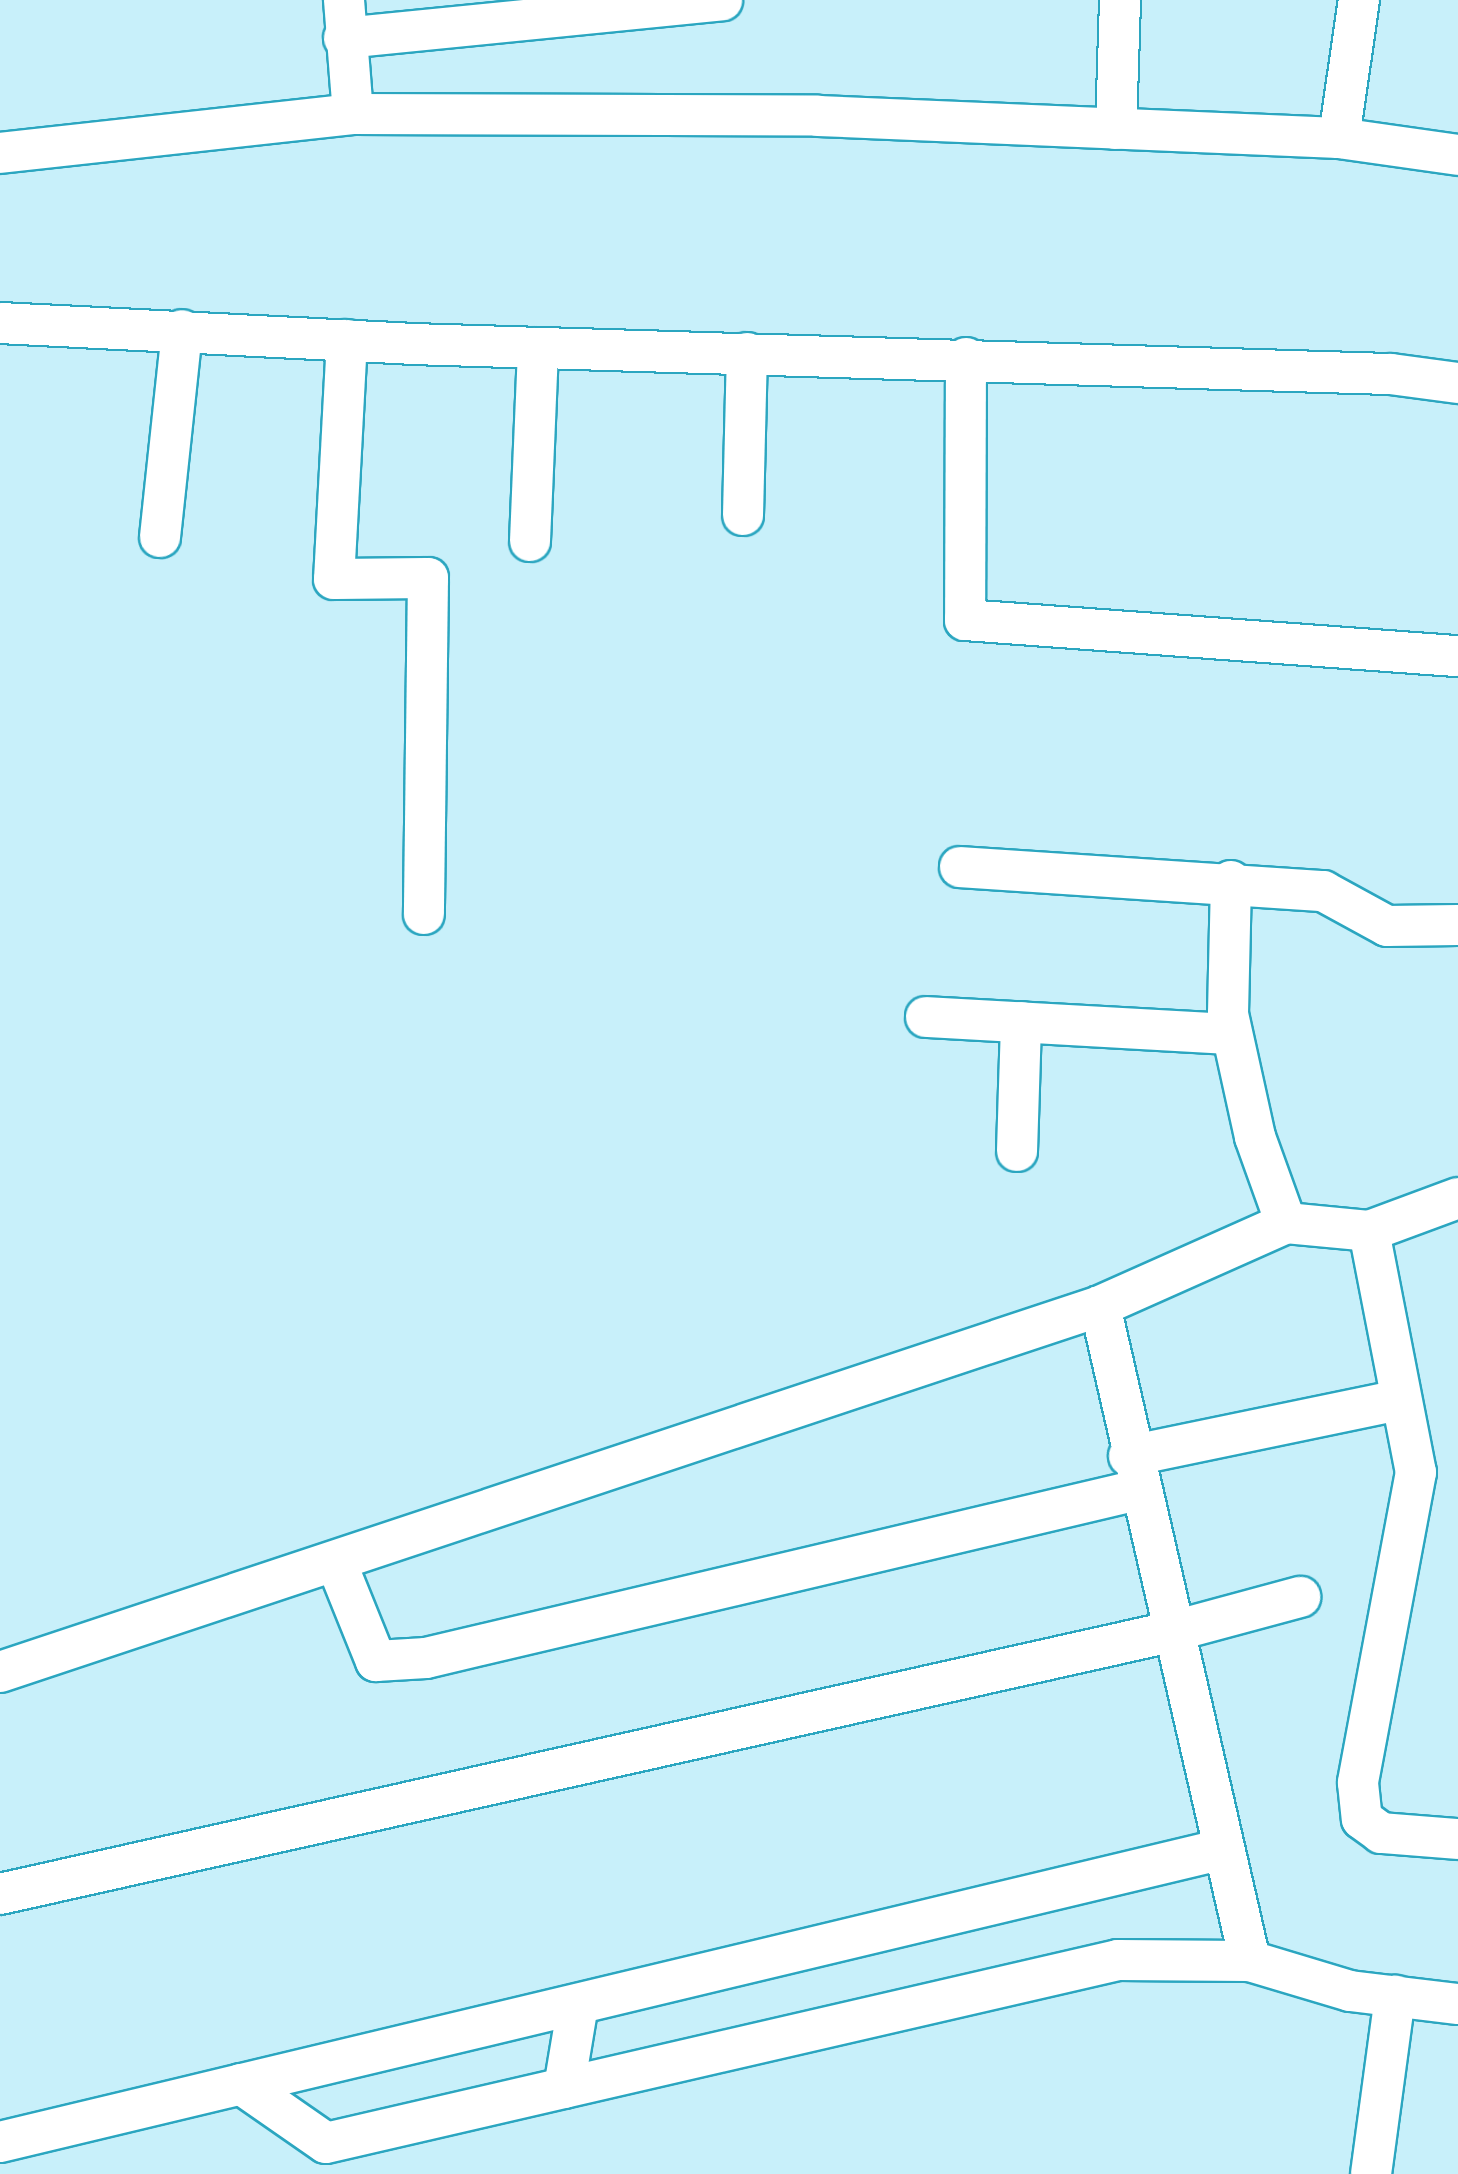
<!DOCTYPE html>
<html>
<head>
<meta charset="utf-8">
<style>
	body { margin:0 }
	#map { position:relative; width:1458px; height:2174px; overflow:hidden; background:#c8f0fa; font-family:Poppins,sans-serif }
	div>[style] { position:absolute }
	.roads { filter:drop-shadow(2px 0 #2ba6c0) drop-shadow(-2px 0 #2ba6c0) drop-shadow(0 2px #2ba6c0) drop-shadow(0 -2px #2ba6c0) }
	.minor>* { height:40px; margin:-20px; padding:0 20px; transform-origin:20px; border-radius:20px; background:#fff }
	span { translate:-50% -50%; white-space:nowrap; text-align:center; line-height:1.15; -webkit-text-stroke:7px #e5f9fe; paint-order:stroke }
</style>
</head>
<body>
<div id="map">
	<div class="roads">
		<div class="minor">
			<i style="left:344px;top:0;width:114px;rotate:85.5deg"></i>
			<i style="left:344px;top:38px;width:380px;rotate:-5.7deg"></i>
			<i style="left:1116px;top:129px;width:129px;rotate:-88.2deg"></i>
			<i style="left:1339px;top:138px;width:139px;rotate:-81.8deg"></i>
			<i style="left:0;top:153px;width:355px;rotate:-6.3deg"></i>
			<i style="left:353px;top:114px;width:465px;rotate:0.2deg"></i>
			<i style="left:818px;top:116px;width:521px;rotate:2.42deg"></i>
			<i style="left:1339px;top:138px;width:120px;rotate:8.1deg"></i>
			<i style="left:0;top:323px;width:413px;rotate:2.9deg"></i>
			<i style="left:412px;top:344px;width:979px;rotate:1.76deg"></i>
			<i style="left:1391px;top:374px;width:68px;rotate:7.7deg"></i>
			<i style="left:347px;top:340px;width:239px;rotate:93.1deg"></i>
			<i style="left:334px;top:579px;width:94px;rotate:-0.6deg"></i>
			<i style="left:428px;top:578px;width:336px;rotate:90.7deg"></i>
			<i style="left:966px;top:358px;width:262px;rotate:90.2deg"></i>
			<i style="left:965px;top:620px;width:494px;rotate:4.2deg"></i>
			<i style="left:743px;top:515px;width:162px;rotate:-88.6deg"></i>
			<i style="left:160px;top:537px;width:208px;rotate:-83.9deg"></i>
			<i style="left:530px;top:541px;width:193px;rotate:-87.6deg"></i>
			<i style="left:960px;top:867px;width:364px;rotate:3.8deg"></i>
			<i style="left:1323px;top:891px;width:73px;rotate:28.7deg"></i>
			<i style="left:1387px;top:926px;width:71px;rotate:-0.8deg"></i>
			<i style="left:1231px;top:881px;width:133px;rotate:91.3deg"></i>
			<i style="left:1228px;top:1014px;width:126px;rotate:77.6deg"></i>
			<i style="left:1255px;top:1137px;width:91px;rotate:70.2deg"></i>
			<i style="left:926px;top:1017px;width:306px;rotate:3.2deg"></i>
			<i style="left:1017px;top:1151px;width:129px;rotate:-88.2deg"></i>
			<i style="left:1369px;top:1231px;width:246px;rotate:79deg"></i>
			<i style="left:1416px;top:1472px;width:316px;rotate:100.6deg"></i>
			<i style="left:1358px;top:1783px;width:36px;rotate:84deg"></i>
			<i style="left:1362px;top:1819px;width:24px;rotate:36deg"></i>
			<i style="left:1381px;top:1833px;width:77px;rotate:4.5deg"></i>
			<i style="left:1100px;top:1306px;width:204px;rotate:-24deg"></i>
			<i style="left:1286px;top:1223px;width:83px;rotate:5.5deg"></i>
			<i style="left:1369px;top:1231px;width:95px;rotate:-20.3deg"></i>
			<i style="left:1129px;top:1456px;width:277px;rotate:-11.7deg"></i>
			<i style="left:336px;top:1562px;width:107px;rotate:68deg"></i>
			<i style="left:376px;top:1661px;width:50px;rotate:-3.4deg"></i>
			<i style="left:426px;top:1658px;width:732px;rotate:-13.28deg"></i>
			<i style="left:0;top:1672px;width:1159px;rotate:-18.4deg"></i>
			<i style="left:1100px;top:1306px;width:672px;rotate:77.1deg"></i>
			<i style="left:1250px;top:1961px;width:104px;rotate:16.7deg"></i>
			<i style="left:1350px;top:1991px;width:109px;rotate:6.9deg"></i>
			<i style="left:0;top:1894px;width:1199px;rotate:-12.62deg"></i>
			<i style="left:1170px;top:1632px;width:135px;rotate:-15.1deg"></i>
			<i style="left:241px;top:2084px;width:103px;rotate:34.8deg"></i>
			<i style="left:326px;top:2143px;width:813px;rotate:-13.01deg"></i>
			<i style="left:1118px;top:1960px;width:132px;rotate:0.4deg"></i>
			<i style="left:564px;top:2088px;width:85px;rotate:-80.5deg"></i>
			<i style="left:0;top:2142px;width:1258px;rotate:-13.47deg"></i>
			<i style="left:1371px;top:2174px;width:180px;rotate:-82.3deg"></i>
		</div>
	</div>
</div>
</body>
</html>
